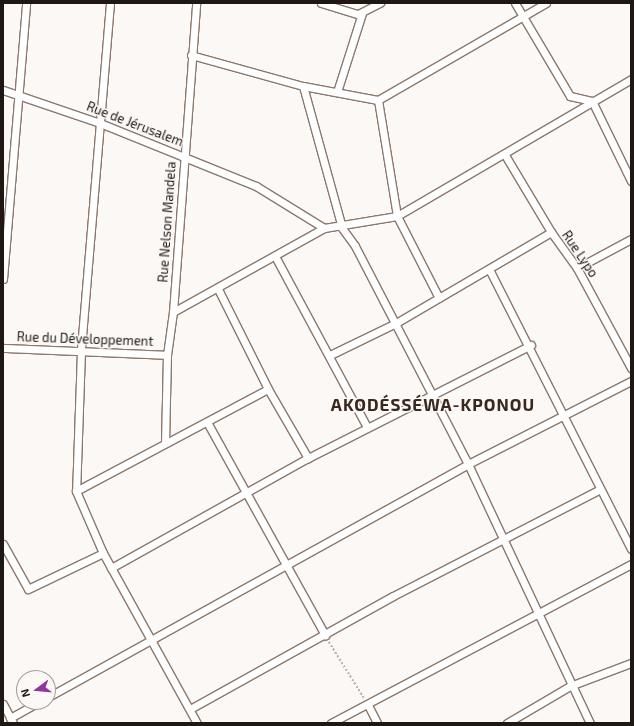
<!DOCTYPE html>
<html>
<head>
<meta charset="utf-8">
<style>
	body { margin:0 }
	#map { position:relative; width:634px; height:726px; overflow:hidden; background:#fcf8f6; font-family:"Exo 2",sans-serif }
	div>[style] { position:absolute }
	.path>* { height:1.5px; margin-top:-0.75px; transform-origin:0; background:repeating-linear-gradient(90deg,#b8b3b0 0 2px,transparent 0 4px) }
	.roads { filter:drop-shadow(1px 0 #8b786e) drop-shadow(-1px 0 #8b786e) drop-shadow(0 1px #8b786e) drop-shadow(0 -1px #8b786e) }
	.minor>* { height:7px; margin:-3.5px; padding:0 3.5px; transform-origin:3.5px; border-radius:3.5px; background:#fff }
	span { translate:-50% -50%; white-space:nowrap; text-align:center; line-height:1.15; -webkit-text-stroke:3px #fcf8f6; paint-order:stroke }
	.street-label { font-size:13px; color:#1e1713 }
	.district-label { font-size:17px; color:#382820; font-weight:700; letter-spacing:1px }
	.frame { position:absolute; inset:0; border:4px solid #1e1713; pointer-events:none }
	.north { position:absolute; left:16px; top:670px; width:40px; height:40px; box-sizing:border-box; background:#fcf8f6; border:1px solid #a39e9b; border-radius:50%; rotate:254deg; font-size:11px; font-weight:700; line-height:16px; text-align:center; color:#1e1713 }
	.north::after { content:''; display:block; margin:auto; width:14px; height:18px; background:#9135a0; clip-path:polygon(50% 0,100% 100%,50% 72%,0 100%) }
</style>
</head>
<body>
<div id="map">
	<div class="path">
		<i style="left:329px;top:642px;width:66px;rotate:58deg"></i>
	</div>
	<div class="roads">
		<div class="minor">
			<i style="left:110px;top:3px;width:349px;rotate:94.8deg"></i>
			<i style="left:81px;top:351px;width:140px;rotate:92deg"></i>
			<i style="left:76px;top:491px;width:68px;rotate:66.5deg"></i>
			<i style="left:103px;top:553px;width:194px;rotate:61.1deg"></i>
			<i style="left:321px;top:3px;width:39px;rotate:17deg"></i>
			<i style="left:358px;top:14px;width:25px;rotate:-27deg"></i>
			<i style="left:515px;top:3px;width:108px;rotate:59.4deg"></i>
			<i style="left:570px;top:96px;width:23px;rotate:13deg"></i>
			<i style="left:592px;top:101px;width:89px;rotate:64deg"></i>
			<i style="left:191px;top:55px;width:116px;rotate:15.5deg"></i>
			<i style="left:303px;top:86px;width:76px;rotate:10.6deg"></i>
			<i style="left:378px;top:100px;width:194px;rotate:-30deg"></i>
			<i style="left:303px;top:86px;width:147px;rotate:74.6deg"></i>
			<i style="left:342px;top:228px;width:22px;rotate:54deg"></i>
			<i style="left:355px;top:246px;width:246px;rotate:62.6deg"></i>
			<i style="left:468px;top:464px;width:286px;rotate:64.8deg"></i>
			<i style="left:3px;top:90px;width:102px;rotate:18.8deg"></i>
			<i style="left:100px;top:123px;width:168px;rotate:22deg"></i>
			<i style="left:256px;top:186px;width:80px;rotate:31.7deg"></i>
			<i style="left:337px;top:92px;width:83px;rotate:-72.4deg"></i>
			<i style="left:378px;top:100px;width:118px;rotate:80.7deg"></i>
			<i style="left:397px;top:216px;width:92px;rotate:62.9deg"></i>
			<i style="left:505px;top:155px;width:90px;rotate:59.1deg"></i>
			<i style="left:551px;top:232px;width:44px;rotate:54.2deg"></i>
			<i style="left:577px;top:268px;width:114px;rotate:61.6deg"></i>
			<i style="left:276px;top:258px;width:192px;rotate:61.7deg"></i>
			<i style="left:577px;top:268px;width:61px;rotate:-28.2deg"></i>
			<i style="left:489px;top:269px;width:314px;rotate:63.1deg"></i>
			<i style="left:3px;top:279px;width:277px;rotate:-85.2deg"></i>
			<i style="left:218px;top:289px;width:112px;rotate:63.4deg"></i>
			<i style="left:268px;top:389px;width:80px;rotate:59.9deg"></i>
			<i style="left:173px;top:312px;width:173px;rotate:-29.1deg"></i>
			<i style="left:324px;top:228px;width:74px;rotate:-9.3deg"></i>
			<i style="left:397px;top:216px;width:271px;rotate:-30.3deg"></i>
			<i style="left:3px;top:348px;width:164px;rotate:2.4deg"></i>
			<i style="left:330px;top:355px;width:73px;rotate:-25.9deg"></i>
			<i style="left:396px;top:323px;width:180px;rotate:-30.4deg"></i>
			<i style="left:207px;top:422px;width:244px;rotate:61deg"></i>
			<i style="left:165px;top:443px;width:88px;rotate:-88.7deg"></i>
			<i style="left:167px;top:355px;width:43px;rotate:-82.1deg"></i>
			<i style="left:173px;top:312px;width:310px;rotate:-85.7deg"></i>
			<i style="left:76px;top:491px;width:217px;rotate:-28deg"></i>
			<i style="left:3px;top:544px;width:51px;rotate:60.9deg"></i>
			<i style="left:28px;top:589px;width:83px;rotate:-25.6deg"></i>
			<i style="left:111px;top:568px;width:226px;rotate:-29.2deg"></i>
			<i style="left:308px;top:458px;width:250px;rotate:-26.9deg"></i>
			<i style="left:48px;top:697px;width:480px;rotate:-29deg"></i>
			<i style="left:468px;top:464px;width:183px;rotate:-27deg"></i>
			<i style="left:3px;top:704px;width:21px;rotate:62deg"></i>
			<i style="left:368px;top:705px;width:20px;rotate:63deg"></i>
			<i style="left:190px;top:709px;width:232px;rotate:-29.1deg"></i>
			<i style="left:393px;top:596px;width:231px;rotate:-27.3deg"></i>
			<i style="left:10px;top:718px;width:33px;rotate:-29deg"></i>
			<i style="left:331px;top:723px;width:340px;rotate:-27.9deg"></i>
			<i style="left:507px;top:723px;width:73px;rotate:-30.4deg"></i>
			<i style="left:570px;top:686px;width:65px;rotate:-20.7deg"></i>
		</div>
	</div>
	<div class="street-label">
		<span style="left:135px;top:124px;rotate:21deg">Rue de Jérusalem</span>
		<span style="left:167px;top:222px;rotate:-86deg">Rue Nelson Mandela</span>
		<span style="left:580px;top:254px;rotate:56deg">Rue Lypo</span>
		<span style="left:85px;top:339px;rotate:2deg">Rue du Développement</span>
	</div>
	<div class="district-label">
		<span style="left:433px;top:405px">AKODÉSSÉWA-KPONOU</span>
	</div>
	<div class="frame"></div>
	<div class="north">N</div>
</div>
</body>
</html>
